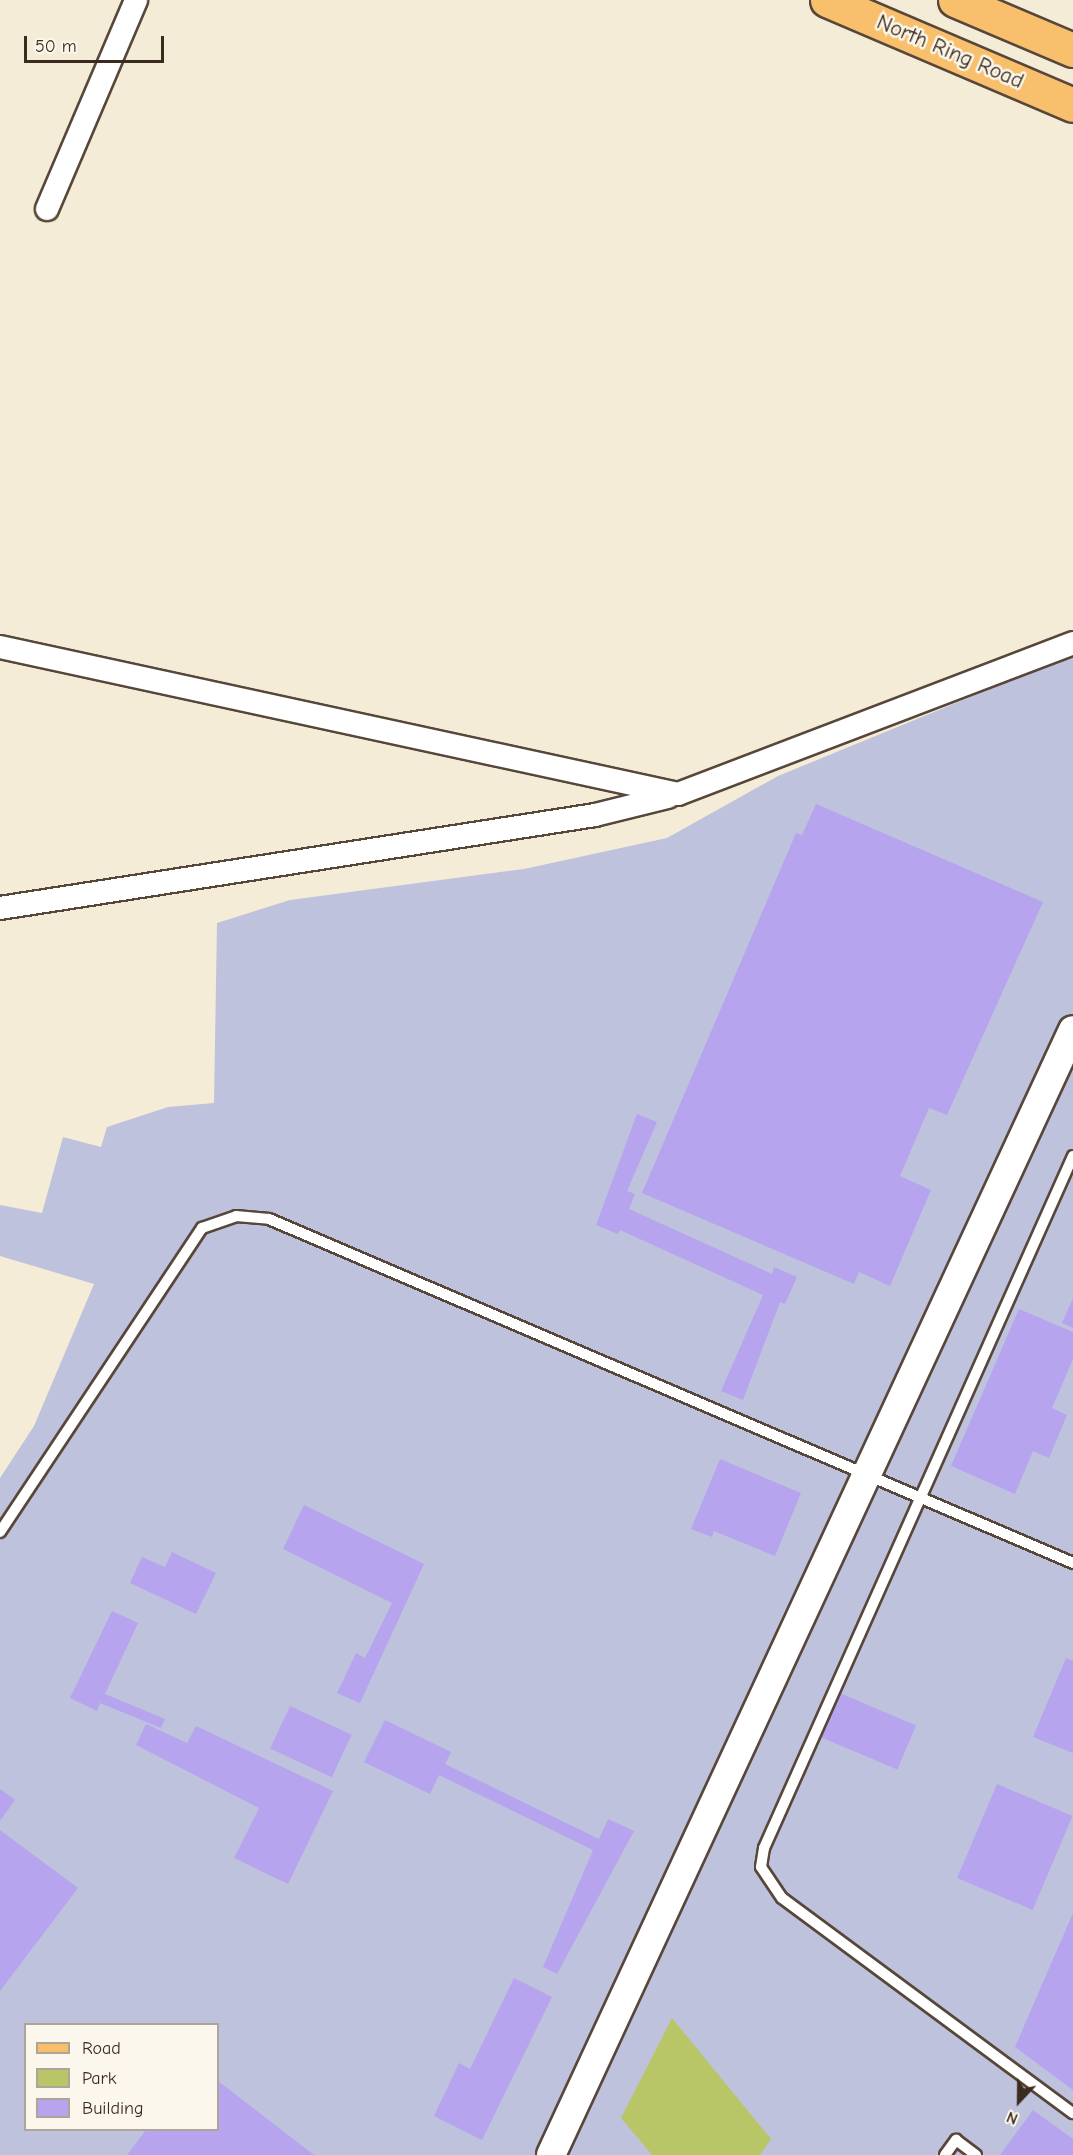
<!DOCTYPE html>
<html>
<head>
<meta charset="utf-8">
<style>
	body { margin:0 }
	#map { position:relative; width:1073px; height:2155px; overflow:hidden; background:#f4ecd6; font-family:"Comic Neue",sans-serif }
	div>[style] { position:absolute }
	.industrial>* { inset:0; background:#bec2dd }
	.green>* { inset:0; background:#b8c668 }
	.building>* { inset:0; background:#b6a4ee; transform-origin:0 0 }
	.roads { filter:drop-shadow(2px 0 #57473a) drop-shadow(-2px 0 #57473a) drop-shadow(0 2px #57473a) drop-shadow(0 -2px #57473a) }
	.service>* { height:10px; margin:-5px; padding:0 5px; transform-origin:5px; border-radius:5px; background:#fff }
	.minor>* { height:22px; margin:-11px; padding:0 11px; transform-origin:11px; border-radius:11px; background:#fff }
	.tertiary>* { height:28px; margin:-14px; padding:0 14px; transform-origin:14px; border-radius:14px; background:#fff }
	.primary>* { height:33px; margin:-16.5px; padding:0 16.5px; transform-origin:16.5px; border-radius:16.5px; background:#f8bf6c }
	span { translate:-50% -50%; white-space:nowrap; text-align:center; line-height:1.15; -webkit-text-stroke:5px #fbf7ec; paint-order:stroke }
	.street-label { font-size:22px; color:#3b2a1e }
	.legend { position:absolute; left:24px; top:2023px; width:195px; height:108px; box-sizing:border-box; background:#fbf7ec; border:2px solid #aea59a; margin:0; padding:8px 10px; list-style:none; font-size:18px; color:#3b2a1e }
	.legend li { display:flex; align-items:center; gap:12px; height:30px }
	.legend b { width:30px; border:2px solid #aea59a }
	.north { position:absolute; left:989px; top:2071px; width:60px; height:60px; -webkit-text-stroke:4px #fbf7ec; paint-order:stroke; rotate:202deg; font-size:16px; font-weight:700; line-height:24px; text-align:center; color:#3b2a1e }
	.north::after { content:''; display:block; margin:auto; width:21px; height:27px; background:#3b2a1e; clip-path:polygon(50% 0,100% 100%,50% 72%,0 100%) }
	.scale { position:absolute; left:24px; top:36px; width:140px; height:27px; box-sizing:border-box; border:3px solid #3b2a1e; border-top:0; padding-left:8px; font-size:18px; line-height:21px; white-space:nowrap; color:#3b2a1e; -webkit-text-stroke:4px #fbf7ec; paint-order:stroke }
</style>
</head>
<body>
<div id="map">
	<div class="industrial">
		<i style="clip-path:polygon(evenodd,1073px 655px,1073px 2155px,0 2155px,0 1478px,34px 1426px,94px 1284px,0 1256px,0 1205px,42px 1213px,63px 1137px,101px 1147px,107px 1127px,168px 1107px,214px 1103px,217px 923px,290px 900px,524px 869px,667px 838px,778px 776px,1073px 655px,26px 2024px,218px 2024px,218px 2130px,26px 2130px,26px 2024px)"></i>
	</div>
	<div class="green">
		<i style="clip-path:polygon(672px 2018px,771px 2139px,760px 2155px,652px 2155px,621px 2118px)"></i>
	</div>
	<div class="building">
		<i style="clip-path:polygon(816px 804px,1043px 902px,947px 1115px,929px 1108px,900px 1176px,931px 1190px,890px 1286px,859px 1272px,854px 1284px,642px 1193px,796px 833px,802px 835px)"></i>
		<i style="clip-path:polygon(637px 1114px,657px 1122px,627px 1191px,635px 1194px,629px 1209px,772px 1274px,774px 1267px,797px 1277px,785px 1304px,780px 1302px,743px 1400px,721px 1391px,763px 1295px,620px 1230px,618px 1234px,596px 1225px)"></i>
		<i style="clip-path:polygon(1073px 1298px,1073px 1328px,1062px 1323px)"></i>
		<i style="clip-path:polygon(1019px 1309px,1073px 1332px,1073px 1359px,1052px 1408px,1067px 1415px,1049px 1458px,1033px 1451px,1015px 1494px,951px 1466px)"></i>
		<i style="clip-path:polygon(720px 1459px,801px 1493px,775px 1556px,714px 1531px,712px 1537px,691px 1529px)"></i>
		<i style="clip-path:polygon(304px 1505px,424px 1564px,360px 1703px,337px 1693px,356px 1653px,365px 1658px,392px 1603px,283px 1549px)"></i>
		<i style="clip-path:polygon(172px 1552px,216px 1573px,196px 1614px,130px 1583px,142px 1557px,165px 1567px)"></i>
		<i style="clip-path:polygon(112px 1611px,138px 1623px,105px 1694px,165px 1719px,161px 1728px,100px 1703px,97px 1711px,70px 1698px)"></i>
		<i style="clip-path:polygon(1066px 1658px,1073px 1661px,1073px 1753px,1033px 1737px)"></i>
		<i style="left:835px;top:1691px;width:88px;height:48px;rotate:23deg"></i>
		<i style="left:290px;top:1706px;width:68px;height:47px;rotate:25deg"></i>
		<i style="clip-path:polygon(385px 1720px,451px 1752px,445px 1764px,599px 1839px,608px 1819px,634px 1831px,557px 1974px,543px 1967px,593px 1850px,439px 1775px,430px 1794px,364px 1762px)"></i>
		<i style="clip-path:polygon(146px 1724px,187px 1743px,196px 1726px,333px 1791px,288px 1884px,234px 1858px,259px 1808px,136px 1745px)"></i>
		<i style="left:997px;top:1784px;width:82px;height:102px;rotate:23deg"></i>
		<i style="clip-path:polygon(0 1789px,15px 1800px,0 1821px)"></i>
		<i style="clip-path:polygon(0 1830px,78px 1888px,0 1991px)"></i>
		<i style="clip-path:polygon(1073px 1913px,1073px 2090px,1015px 2047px)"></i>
		<i style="clip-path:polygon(514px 1978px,552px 1997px,482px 2140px,434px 2116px,459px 2063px,470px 2069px)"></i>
		<i style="clip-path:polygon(218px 2081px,314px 2155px,127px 2155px,146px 2130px,218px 2130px)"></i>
		<i style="clip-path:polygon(1033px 2110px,1073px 2139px,1073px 2155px,1000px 2155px)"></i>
	</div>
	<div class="roads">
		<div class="service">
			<i style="left:1073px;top:1156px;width:758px;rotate:114.06deg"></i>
			<i style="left:764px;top:1848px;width:19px;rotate:99deg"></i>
			<i style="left:761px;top:1867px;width:37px;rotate:56deg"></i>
			<i style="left:782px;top:1898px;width:362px;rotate:36.5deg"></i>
			<i style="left:0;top:1532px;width:365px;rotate:-56.4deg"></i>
			<i style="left:202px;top:1228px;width:36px;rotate:-19deg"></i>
			<i style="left:236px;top:1216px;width:33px;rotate:5deg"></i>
			<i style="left:269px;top:1219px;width:875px;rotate:23.16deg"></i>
			<i style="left:945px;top:2155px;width:19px;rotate:-54deg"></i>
			<i style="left:956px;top:2140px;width:25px;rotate:37deg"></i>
		</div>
		<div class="minor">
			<i style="left:47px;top:209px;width:227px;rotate:-66.9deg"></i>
			<i style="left:0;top:647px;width:694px;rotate:12.23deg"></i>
			<i style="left:678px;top:794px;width:423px;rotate:-20.9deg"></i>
			<i style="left:0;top:908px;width:602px;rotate:-8.88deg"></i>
			<i style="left:595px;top:815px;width:75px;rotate:-13.9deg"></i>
		</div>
		<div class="tertiary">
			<i style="left:551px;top:2155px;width:1240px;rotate:-65.11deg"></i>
		</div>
		<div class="primary">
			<i style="left:827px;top:0;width:267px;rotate:23.1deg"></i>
			<i style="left:955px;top:0;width:128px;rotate:23deg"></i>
		</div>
	</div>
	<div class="street-label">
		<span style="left:950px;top:52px;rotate:23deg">North Ring Road</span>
	</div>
	<ul class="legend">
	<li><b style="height:8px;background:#f8bf6c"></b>Road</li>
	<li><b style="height:16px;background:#b8c668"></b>Park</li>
	<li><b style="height:16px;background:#b6a4ee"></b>Building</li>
	</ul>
	<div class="north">N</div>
	<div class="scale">50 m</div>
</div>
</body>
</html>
